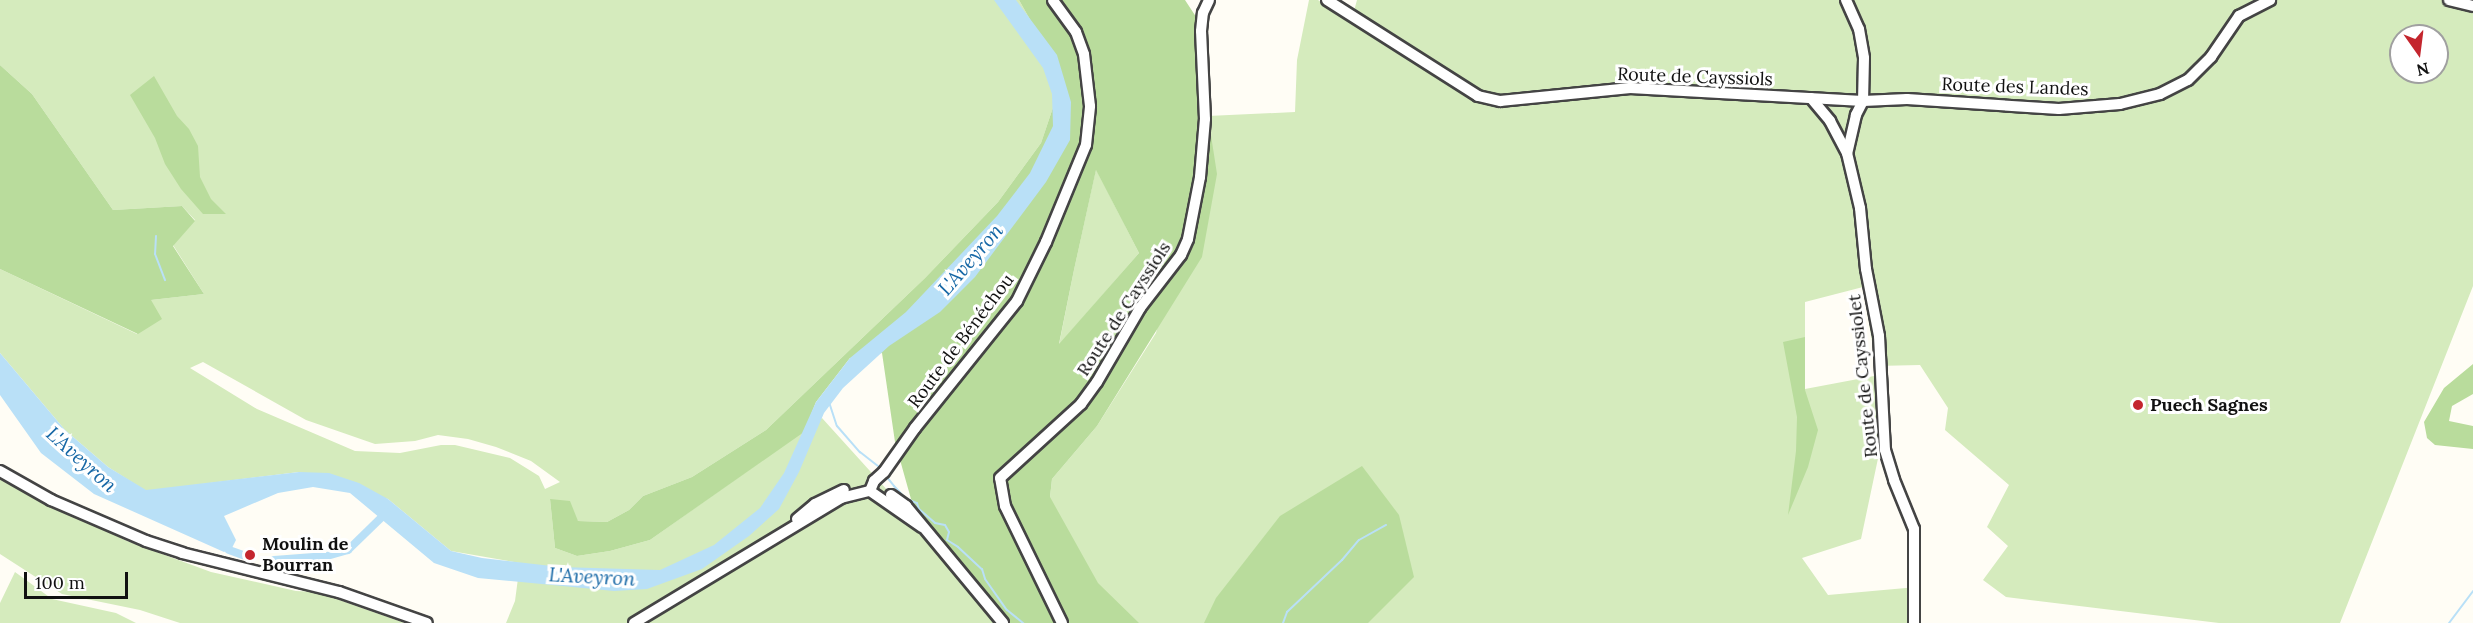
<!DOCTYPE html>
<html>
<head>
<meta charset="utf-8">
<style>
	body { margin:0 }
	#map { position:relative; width:2473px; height:623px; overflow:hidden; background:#fffdf5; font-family:Lora,serif }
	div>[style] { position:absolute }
	.green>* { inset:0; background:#d5ebbd }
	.forest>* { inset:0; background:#b9dc9c }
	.water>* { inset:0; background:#b9e0f7 }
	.stream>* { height:2px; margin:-1px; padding:0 1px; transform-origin:1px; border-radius:1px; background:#b9e0f7 }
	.canal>* { height:8px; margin:-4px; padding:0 4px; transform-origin:4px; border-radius:4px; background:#b9e0f7 }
	.roads { filter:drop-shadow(2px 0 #444) drop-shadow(-2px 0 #444) drop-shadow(0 2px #444) drop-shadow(0 -2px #444) }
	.minor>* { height:10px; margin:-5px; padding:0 5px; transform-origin:5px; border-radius:5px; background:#fff }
	.dots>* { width:16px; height:16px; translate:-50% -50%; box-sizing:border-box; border:3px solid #fff; border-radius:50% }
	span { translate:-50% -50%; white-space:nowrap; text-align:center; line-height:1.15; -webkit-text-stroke:6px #fff; paint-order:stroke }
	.street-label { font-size:18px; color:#111 }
	.poi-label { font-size:18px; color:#111; font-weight:700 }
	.left { translate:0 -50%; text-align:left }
	.water-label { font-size:20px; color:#1768a6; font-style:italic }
	.north { position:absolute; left:2389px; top:24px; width:60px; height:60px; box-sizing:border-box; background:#fff; border:2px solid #a0a0a0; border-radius:50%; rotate:166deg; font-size:16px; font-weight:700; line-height:24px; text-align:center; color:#111 }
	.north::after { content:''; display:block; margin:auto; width:21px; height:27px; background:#c4262e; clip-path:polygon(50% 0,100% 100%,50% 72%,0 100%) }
	.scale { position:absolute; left:24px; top:572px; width:104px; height:27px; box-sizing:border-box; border:3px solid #111; border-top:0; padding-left:8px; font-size:18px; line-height:21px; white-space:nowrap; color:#111; -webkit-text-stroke:4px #fff; paint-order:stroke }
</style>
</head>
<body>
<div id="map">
	<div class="green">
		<i style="clip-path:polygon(evenodd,0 0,1019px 0,1063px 78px,1041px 143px,998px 202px,925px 278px,766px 430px,692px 477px,643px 496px,629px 510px,607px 522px,578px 521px,550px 499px,555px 548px,577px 556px,610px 551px,650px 540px,822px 418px,918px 524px,1050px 497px,1052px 479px,1097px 426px,1156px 333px,1208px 116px,1295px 112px,1297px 60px,1309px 0,1318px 0,1351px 22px,1357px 0,2473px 0,2473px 286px,2340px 623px,2219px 623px,2006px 597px,1983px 580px,2008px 546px,1987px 527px,2009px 485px,1945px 430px,1948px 408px,1920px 365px,1876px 366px,1863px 287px,1805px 302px,1805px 389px,1874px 376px,1880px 449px,1861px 539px,1802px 558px,1828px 595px,1917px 587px,1918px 623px,506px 623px,515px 601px,520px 563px,451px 551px,388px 499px,299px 472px,146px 491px,108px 467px,65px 430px,0 353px,0 269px,137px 334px,151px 300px,204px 294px,173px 245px,195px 220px,182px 206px,113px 210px,32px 94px,0 65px,0 0,2401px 36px,2437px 36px,2437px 72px,2401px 72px,2401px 36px,0 0,203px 362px,306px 420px,375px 444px,415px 441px,438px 435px,468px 439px,496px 447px,531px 461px,560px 482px,545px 489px,539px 476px,510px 458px,455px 445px,441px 445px,400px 453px,355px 451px,257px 409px,190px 368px,203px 362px)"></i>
		<i style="clip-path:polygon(1096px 169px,1139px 253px,1059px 345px,1074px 270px)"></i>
		<i style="clip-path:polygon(0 479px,127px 541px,211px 572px,296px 591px,317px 592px,405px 623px,180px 623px,140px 610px,62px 594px,0 554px)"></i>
		<i style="clip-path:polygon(15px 572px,52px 599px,116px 613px,136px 623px,0 623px,0 603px)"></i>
	</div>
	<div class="forest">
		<i style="clip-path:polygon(evenodd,1019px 0,1185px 0,1204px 29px,1208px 116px,1217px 174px,1202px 257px,1097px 426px,1052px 479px,1050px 497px,1098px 583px,1139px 623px,1006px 623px,918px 524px,895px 442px,882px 353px,850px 358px,816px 402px,804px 432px,650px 540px,610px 551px,577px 556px,555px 548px,550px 499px,570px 501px,578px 521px,607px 522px,629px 510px,643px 496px,692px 477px,766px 430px,925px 278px,998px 202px,1041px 143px,1063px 78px,1019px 0,1096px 170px,1139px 253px,1059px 344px,1074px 270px,1096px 170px)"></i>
		<i style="clip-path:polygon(0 65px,32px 94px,113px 210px,182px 206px,195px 221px,173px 246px,204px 294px,151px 300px,162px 319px,138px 334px,0 269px)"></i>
		<i style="clip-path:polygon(154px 76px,177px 116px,189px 129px,198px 146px,200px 177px,211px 199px,226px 214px,203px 214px,181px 189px,165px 164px,155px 138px,130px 95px)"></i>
		<i style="clip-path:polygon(1805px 337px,1805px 390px,1818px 430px,1808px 467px,1788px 515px,1796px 451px,1797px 417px,1783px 342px)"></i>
		<i style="clip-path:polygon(2473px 364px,2473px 394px,2452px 406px,2449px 421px,2473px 426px,2473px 449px,2435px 445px,2427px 438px,2424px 422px,2444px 388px)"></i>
		<i style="clip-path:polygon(1362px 466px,1399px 515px,1414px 577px,1368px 623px,1204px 623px,1216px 598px,1280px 516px)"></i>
	</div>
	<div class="water">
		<i style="clip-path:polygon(994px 0,1016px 0,1057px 55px,1071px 102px,1070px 140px,1046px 182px,975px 277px,940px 312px,889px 346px,843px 388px,824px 413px,799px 472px,779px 509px,749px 536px,702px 569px,647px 589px,614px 591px,478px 578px,434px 563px,350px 493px,313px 487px,278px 493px,224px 516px,236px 540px,232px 548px,224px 552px,94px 494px,41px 453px,0 395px,0 353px,65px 430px,108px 467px,146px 490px,299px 472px,329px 473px,359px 483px,388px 499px,451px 551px,482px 558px,560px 567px,660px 570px,714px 545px,760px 508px,784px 473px,816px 402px,850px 358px,906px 312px,997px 216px,1030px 173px,1053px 126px,1052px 94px,1043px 68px)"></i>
	</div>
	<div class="stream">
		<i style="left:156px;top:236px;width:18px;rotate:93deg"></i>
		<i style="left:155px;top:254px;width:28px;rotate:69deg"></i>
		<i style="left:829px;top:402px;width:25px;rotate:72deg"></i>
		<i style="left:837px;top:426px;width:35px;rotate:49deg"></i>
		<i style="left:860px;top:452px;width:28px;rotate:38deg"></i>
		<i style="left:886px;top:476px;width:13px;rotate:51deg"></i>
		<i style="left:894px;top:486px;width:16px;rotate:47deg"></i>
		<i style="left:905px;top:498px;width:13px;rotate:23deg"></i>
		<i style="left:917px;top:503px;width:6px;rotate:72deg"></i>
		<i style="left:919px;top:509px;width:21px;rotate:41deg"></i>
		<i style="left:935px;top:523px;width:10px;rotate:11deg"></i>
		<i style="left:945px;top:525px;width:8px;rotate:60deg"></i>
		<i style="left:949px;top:532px;width:8px;rotate:104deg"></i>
		<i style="left:947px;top:540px;width:13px;rotate:32deg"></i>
		<i style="left:958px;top:547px;width:33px;rotate:43deg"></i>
		<i style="left:982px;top:569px;width:10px;rotate:73deg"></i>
		<i style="left:985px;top:579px;width:38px;rotate:55deg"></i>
		<i style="left:1007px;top:610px;width:21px;rotate:39deg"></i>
		<i style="left:1283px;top:623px;width:12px;rotate:-70deg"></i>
		<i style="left:1287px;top:612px;width:76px;rotate:-43.4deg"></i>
		<i style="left:1342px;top:560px;width:26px;rotate:-50deg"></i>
		<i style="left:1359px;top:540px;width:31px;rotate:-29deg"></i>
		<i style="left:2449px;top:623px;width:40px;rotate:-53deg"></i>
	</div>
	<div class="canal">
		<i style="left:229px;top:550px;width:15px;rotate:20deg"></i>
		<i style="left:274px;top:560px;width:53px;rotate:-4.3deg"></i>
		<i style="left:327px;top:556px;width:22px;rotate:-16deg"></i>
		<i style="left:348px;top:550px;width:54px;rotate:-44.3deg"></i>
	</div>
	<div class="roads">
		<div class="minor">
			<i style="left:1327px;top:0;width:179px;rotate:32.4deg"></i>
			<i style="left:1478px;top:96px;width:23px;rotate:13deg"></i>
			<i style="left:1500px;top:101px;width:131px;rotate:-5.7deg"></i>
			<i style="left:1630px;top:88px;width:233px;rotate:3.2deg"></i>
			<i style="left:1863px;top:101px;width:44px;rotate:-2.6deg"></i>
			<i style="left:1907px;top:99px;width:152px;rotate:3.8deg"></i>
			<i style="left:2059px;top:109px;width:61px;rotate:-4.7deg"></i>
			<i style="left:2120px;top:104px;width:41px;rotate:-14deg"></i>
			<i style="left:2160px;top:94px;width:31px;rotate:-27deg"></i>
			<i style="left:2188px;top:80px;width:33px;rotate:-45deg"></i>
			<i style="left:2211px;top:57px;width:50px;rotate:-55.7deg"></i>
			<i style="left:2239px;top:16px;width:35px;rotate:-27deg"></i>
			<i style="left:1846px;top:0;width:32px;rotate:66deg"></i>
			<i style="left:1859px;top:29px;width:29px;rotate:80deg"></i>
			<i style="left:1864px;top:58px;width:43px;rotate:91.3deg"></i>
			<i style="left:1863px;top:101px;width:16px;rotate:117deg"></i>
			<i style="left:1856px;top:115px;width:39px;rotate:103deg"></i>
			<i style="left:2449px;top:0;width:25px;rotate:14deg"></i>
			<i style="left:1811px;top:98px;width:30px;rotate:50deg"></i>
			<i style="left:1830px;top:121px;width:36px;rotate:62deg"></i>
			<i style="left:1847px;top:153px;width:57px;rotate:76.7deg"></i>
			<i style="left:1860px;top:208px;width:61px;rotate:84.4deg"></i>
			<i style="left:1866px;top:269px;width:68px;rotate:79deg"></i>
			<i style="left:1879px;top:336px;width:114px;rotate:87deg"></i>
			<i style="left:1885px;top:450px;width:31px;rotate:73deg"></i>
			<i style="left:1894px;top:480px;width:53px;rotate:67.8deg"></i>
			<i style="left:1914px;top:529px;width:94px;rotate:90deg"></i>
			<i style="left:0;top:471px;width:59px;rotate:29.6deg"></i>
			<i style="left:51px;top:500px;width:103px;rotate:23.3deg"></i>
			<i style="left:146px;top:541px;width:38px;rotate:18deg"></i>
			<i style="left:182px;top:553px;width:162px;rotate:14deg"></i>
			<i style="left:339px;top:592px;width:93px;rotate:19.4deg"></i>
			<i style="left:870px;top:491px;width:11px;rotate:-68deg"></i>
			<i style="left:874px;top:481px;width:13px;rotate:-42deg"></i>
			<i style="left:884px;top:472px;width:54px;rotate:-54.8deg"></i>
			<i style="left:915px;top:428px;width:163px;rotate:-51.2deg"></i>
			<i style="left:1017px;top:301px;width:66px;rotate:-63.8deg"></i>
			<i style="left:1046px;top:242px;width:105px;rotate:-67.6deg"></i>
			<i style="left:1086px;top:145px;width:39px;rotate:-84deg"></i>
			<i style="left:1090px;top:106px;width:52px;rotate:-96.6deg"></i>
			<i style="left:1084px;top:54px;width:23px;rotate:-110deg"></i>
			<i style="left:1076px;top:32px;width:39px;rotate:-126deg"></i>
			<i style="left:891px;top:495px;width:19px;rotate:36deg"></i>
			<i style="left:906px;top:506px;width:152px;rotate:50.3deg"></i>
			<i style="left:797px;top:519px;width:23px;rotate:-40deg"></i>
			<i style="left:815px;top:504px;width:32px;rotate:-26deg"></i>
			<i style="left:634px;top:623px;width:242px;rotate:-31.1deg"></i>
			<i style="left:841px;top:498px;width:30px;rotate:-14deg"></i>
			<i style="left:870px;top:491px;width:63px;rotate:34.7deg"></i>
			<i style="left:1062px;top:623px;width:130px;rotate:-116deg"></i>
			<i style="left:1005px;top:506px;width:28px;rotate:-100deg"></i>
			<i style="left:1000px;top:478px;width:110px;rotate:-42.4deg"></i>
			<i style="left:1081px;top:404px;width:27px;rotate:-54deg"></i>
			<i style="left:1097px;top:382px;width:86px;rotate:-59.8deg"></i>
			<i style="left:1140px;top:308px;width:67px;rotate:-52.3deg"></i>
			<i style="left:1181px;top:255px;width:17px;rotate:-66deg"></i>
			<i style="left:1188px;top:239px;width:63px;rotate:-79deg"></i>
			<i style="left:1200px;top:177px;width:58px;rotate:-85.1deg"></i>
			<i style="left:1205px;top:119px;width:88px;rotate:-92.6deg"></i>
			<i style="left:1201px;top:31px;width:18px;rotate:-84deg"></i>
			<i style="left:1203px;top:13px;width:14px;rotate:-65deg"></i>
		</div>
	</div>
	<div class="dots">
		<i style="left:2138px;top:405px;background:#c4262e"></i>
		<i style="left:250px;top:555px;background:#c4262e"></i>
	</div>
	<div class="street-label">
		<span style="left:1695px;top:77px;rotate:2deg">Route de Cayssiols</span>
		<span style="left:2015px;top:87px;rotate:2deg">Route des Landes</span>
		<span style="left:1124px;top:309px;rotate:-57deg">Route de Cayssiols</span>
		<span style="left:961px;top:341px;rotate:-53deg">Route de Bénéchou</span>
		<span style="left:1863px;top:376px;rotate:-96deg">Route de Cayssiolet</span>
	</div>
	<div class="poi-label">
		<span class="left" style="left:2150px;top:405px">Puech Sagnes</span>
		<span class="left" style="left:262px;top:555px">Moulin de<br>Bourran</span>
	</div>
	<div class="water-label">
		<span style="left:970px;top:259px;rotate:-49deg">L'Aveyron</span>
		<span style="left:82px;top:459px;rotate:42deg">L'Aveyron</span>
		<span style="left:592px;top:576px;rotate:3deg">L'Aveyron</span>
	</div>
	<div class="north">N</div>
	<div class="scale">100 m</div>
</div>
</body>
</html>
